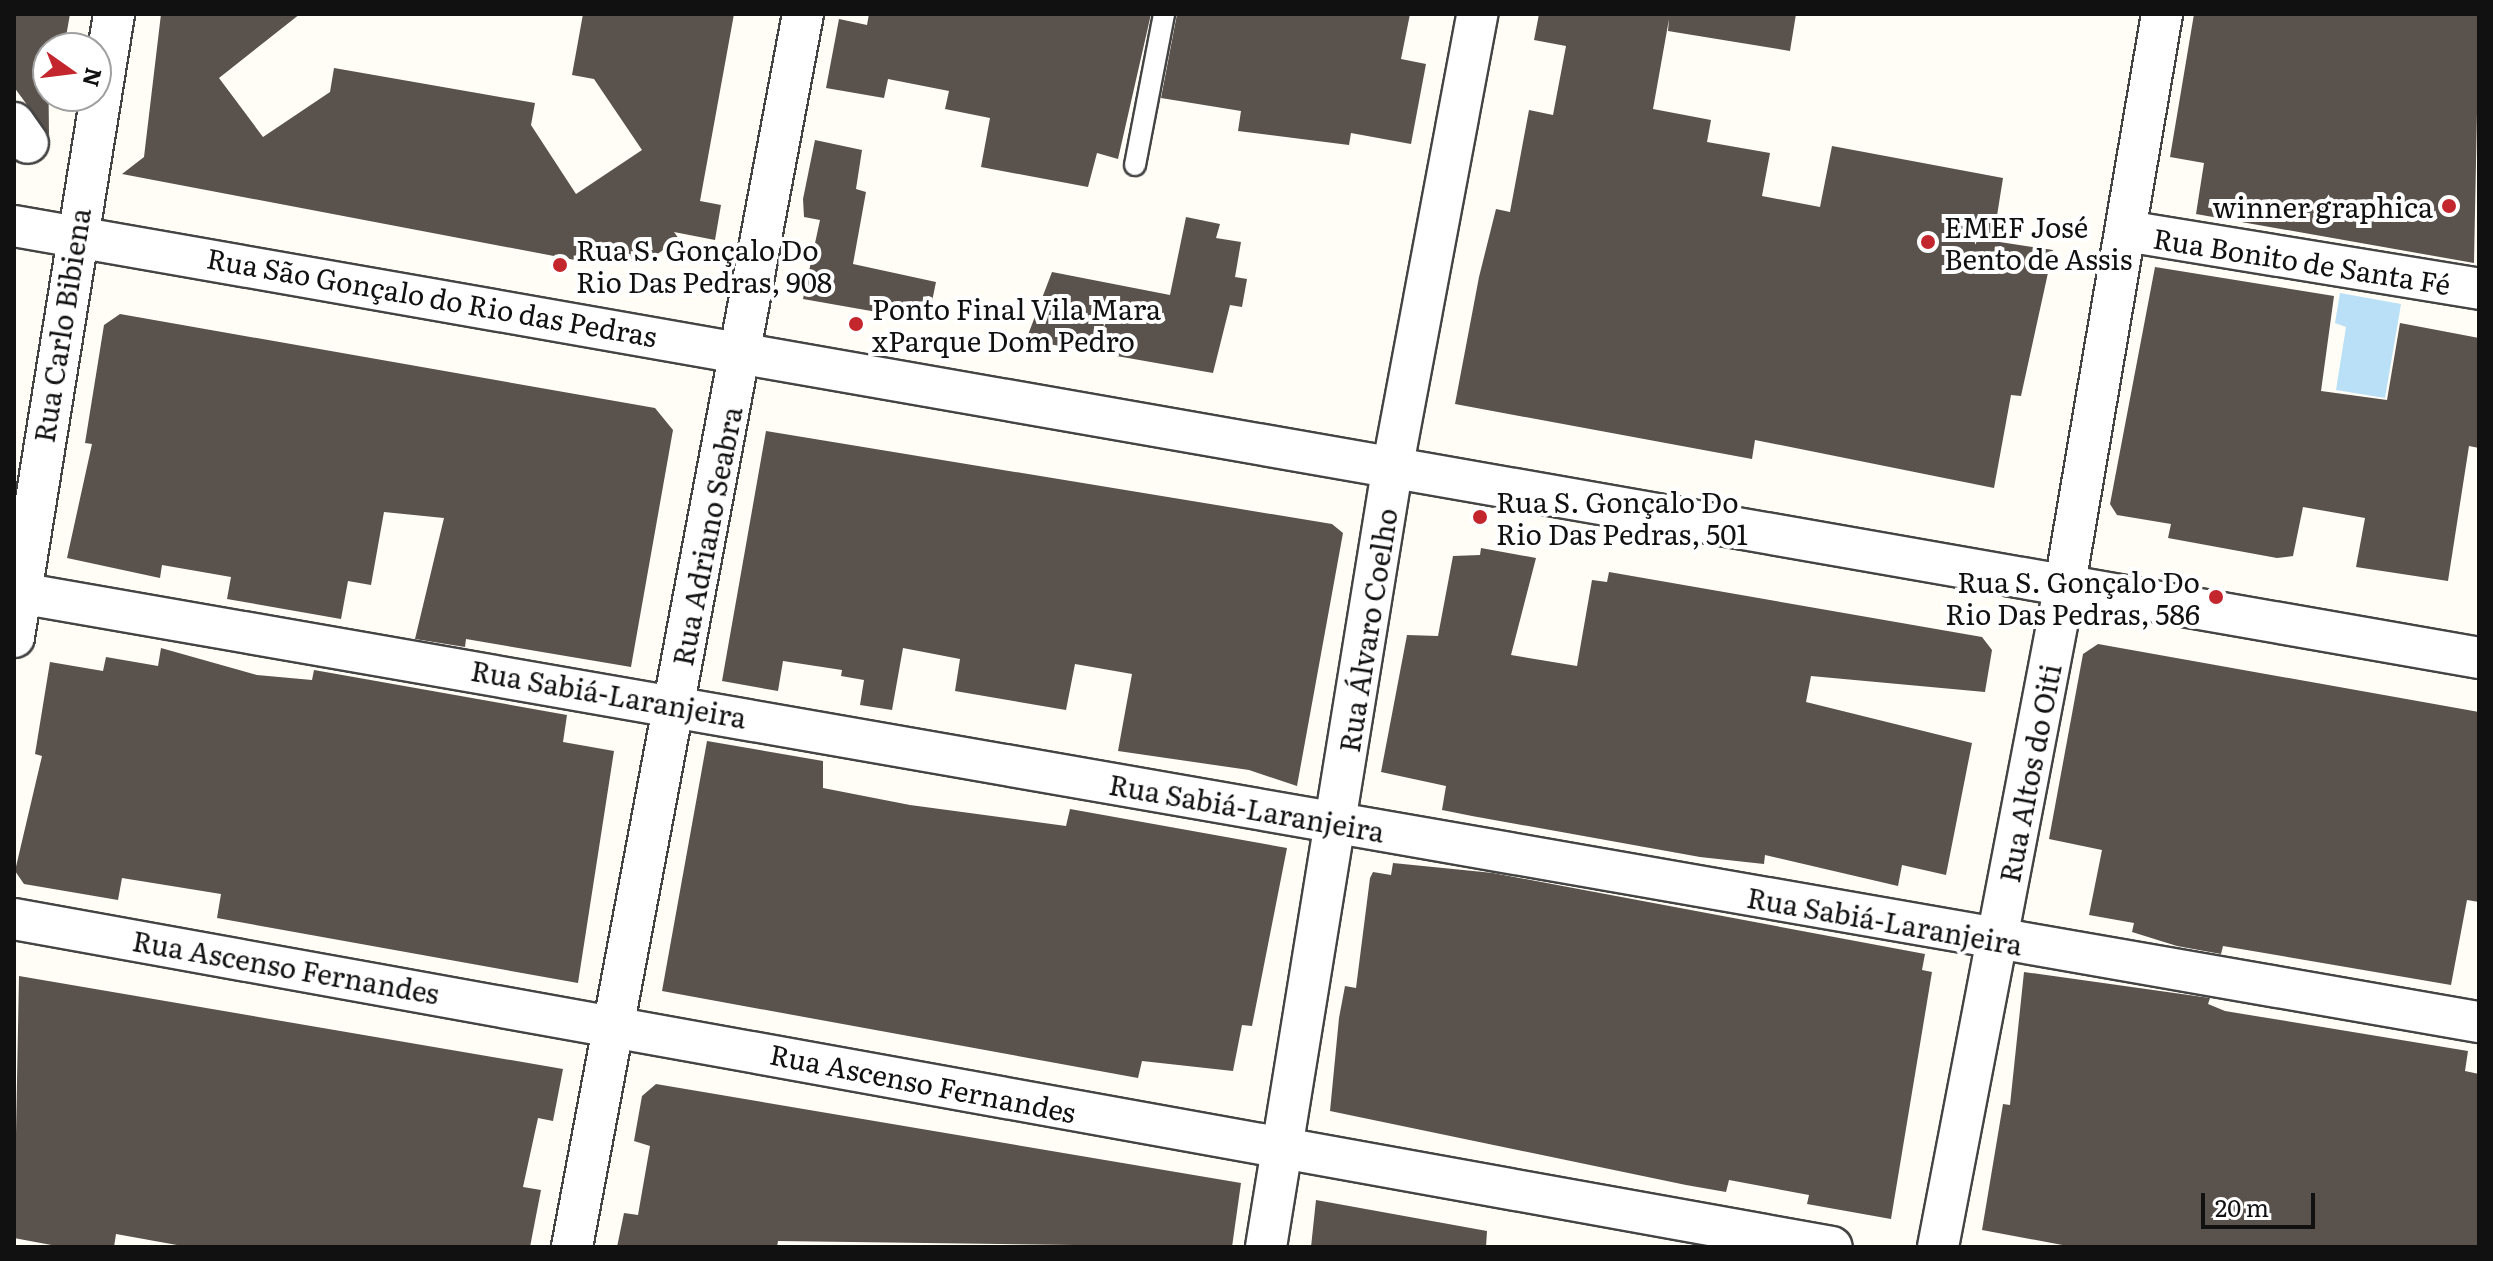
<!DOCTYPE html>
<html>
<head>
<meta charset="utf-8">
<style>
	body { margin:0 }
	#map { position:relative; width:2493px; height:1261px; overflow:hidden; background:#fffdf5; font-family:Literata,serif }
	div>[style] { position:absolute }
	.water>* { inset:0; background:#b9e0f7 }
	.building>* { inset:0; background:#5a524d }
	.roads { filter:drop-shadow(2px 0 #444) drop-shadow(-2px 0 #444) drop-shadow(0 2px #444) drop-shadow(0 -2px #444) }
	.lane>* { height:20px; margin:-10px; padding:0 10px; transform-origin:10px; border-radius:10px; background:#fff }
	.street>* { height:40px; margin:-20px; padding:0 20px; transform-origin:20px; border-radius:20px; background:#fff }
	.dots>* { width:22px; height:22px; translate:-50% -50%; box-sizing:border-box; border:4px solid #fff; border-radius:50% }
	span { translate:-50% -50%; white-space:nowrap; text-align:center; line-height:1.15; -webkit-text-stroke:8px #fff; paint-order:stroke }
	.poi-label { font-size:28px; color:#111 }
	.right { translate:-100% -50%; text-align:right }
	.left { translate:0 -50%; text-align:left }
	.street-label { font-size:28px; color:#111 }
	.frame { position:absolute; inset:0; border:16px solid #111; pointer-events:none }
	.north { position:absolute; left:32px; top:32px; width:80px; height:80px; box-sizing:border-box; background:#fff; border:2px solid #a0a0a0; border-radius:50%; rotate:104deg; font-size:22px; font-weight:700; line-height:32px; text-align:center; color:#111 }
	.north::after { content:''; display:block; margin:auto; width:28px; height:36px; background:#c4262e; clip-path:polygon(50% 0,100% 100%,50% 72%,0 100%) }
	.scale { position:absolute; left:2201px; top:1193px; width:114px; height:36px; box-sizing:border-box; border:4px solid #111; border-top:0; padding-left:10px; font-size:24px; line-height:28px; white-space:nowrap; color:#111; -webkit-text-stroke:6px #fff; paint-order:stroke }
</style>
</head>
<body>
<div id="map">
	<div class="water">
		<i style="clip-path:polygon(2340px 293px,2401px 304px,2385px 398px,2336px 390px,2346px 327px,2335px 323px)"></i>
	</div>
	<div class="building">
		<i style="clip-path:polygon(14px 14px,70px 14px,64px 48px,48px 48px,49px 135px,14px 87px)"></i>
		<i style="clip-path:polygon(161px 14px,300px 14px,219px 78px,263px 137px,330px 92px,334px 68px,535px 103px,531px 125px,576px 194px,642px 150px,594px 79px,572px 75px,583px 14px,734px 14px,700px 201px,721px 205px,715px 240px,674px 232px,679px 239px,643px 264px,577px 252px,575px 260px,122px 174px,144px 157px)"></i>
		<i style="clip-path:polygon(869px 14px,1151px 14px,1118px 159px,1097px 153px,1088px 187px,981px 167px,990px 118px,945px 109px,949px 91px,888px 79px,884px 98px,826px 88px,839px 19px,867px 25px)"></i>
		<i style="clip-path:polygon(1177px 14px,1410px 14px,1401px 59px,1426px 64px,1411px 144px,1351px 133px,1349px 145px,1238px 131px,1241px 111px,1161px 98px)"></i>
		<i style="clip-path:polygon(1539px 14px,1796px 14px,1790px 51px,1668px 31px,1669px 19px,1653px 109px,1711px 120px,1707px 142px,1770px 153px,1762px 196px,1820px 207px,1832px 146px,2003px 178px,1993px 241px,2053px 250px,2021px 396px,2011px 395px,1994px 488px,1755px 440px,1752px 459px,1455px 404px,1479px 277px,1496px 209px,1510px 212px,1529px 110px,1553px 115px,1566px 46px,1534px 40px)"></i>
		<i style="clip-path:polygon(2194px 14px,2479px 14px,2474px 263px,2196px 214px,2204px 163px,2170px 157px)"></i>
		<i style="clip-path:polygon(815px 140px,862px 150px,856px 189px,866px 192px,853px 264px,936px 282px,928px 321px,803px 299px,820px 220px,804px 217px,803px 199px)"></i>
		<i style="clip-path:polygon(1186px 217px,1220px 224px,1216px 238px,1241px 242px,1235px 277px,1247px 279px,1242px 307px,1230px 305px,1213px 373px,1026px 340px,1052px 272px,1170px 295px)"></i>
		<i style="clip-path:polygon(2155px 267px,2334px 296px,2321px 391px,2387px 400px,2400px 323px,2479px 338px,2479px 448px,2469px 446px,2448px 581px,2356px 567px,2365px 518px,2303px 507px,2293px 556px,2277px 558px,2168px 538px,2171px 524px,2117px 515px,2110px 504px)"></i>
		<i style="clip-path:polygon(120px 314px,655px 408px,673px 430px,631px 667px,466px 639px,465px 647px,415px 639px,444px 518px,384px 512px,371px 585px,348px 581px,341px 619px,227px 599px,231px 577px,162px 565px,160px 578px,67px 558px,92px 444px,85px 443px,104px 325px)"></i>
		<i style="clip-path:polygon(766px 431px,1332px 524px,1343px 533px,1297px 786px,1249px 770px,1118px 751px,1132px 674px,1075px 664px,1066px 710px,955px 691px,960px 659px,903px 648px,892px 710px,860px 705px,864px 680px,841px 676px,842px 670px,783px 661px,778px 691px,722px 681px)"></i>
		<i style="clip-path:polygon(1481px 548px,1536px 558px,1511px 655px,1577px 666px,1592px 580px,1607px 582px,1609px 572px,1982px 637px,1992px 650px,1985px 692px,1811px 676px,1806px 702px,1972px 743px,1946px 875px,1902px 865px,1898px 886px,1765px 855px,1764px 864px,1700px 857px,1472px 816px,1442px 810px,1446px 786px,1381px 772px,1407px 635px,1438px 636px,1453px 556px,1480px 555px)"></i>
		<i style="clip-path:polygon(2098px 644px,2479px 712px,2479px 902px,2467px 900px,2451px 985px,2223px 946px,2221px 954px,2177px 946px,2132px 932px,2134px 923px,2089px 915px,2102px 850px,2049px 839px,2083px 654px)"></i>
		<i style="clip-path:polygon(161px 648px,257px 675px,312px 680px,314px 670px,567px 715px,563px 742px,614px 751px,578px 983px,217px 918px,221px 894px,122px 878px,118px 900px,24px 884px,15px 871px,42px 756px,35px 754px,50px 662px,103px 671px,106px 657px,158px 666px)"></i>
		<i style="clip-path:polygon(707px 741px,823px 761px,823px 788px,910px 805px,1066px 826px,1070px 809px,1287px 848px,1252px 1026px,1242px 1025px,1233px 1071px,1142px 1061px,1138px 1078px,662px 991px)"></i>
		<i style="clip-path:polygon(1393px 863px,1493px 873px,1925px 954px,1922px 970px,1932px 972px,1891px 1219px,1807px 1204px,1809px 1195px,1729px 1180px,1726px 1192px,1686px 1185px,1330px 1111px,1339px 1018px,1345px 986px,1356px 988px,1370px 878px,1373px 872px,1391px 875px)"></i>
		<i style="clip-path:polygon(2024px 972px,2210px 998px,2208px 1004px,2225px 1011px,2468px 1051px,2465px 1071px,2479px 1074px,2479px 1247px,2073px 1247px,1982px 1230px,2003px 1104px,2010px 1105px)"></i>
		<i style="clip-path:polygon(19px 976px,563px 1069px,553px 1121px,538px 1118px,523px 1187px,541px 1190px,530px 1247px,188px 1247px,116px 1234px,114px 1247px,62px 1247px,14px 1238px)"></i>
		<i style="clip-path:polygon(656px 1084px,1241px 1183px,1232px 1247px,778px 1241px,777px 1247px,617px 1247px,624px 1213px,638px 1215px,650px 1146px,634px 1141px,642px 1096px)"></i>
		<i style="clip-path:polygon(1316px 1200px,1487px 1231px,1486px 1247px,1311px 1247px)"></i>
	</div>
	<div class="roads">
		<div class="lane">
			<i style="left:1135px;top:165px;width:154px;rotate:-79.1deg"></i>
		</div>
		<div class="street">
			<i style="left:14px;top:123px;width:24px;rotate:55deg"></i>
			<i style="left:14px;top:226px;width:2503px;rotate:9.94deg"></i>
			<i style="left:2126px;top:231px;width:358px;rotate:9.3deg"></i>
			<i style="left:14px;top:592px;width:2502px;rotate:9.9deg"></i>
			<i style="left:14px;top:637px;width:631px;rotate:-80.88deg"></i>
			<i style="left:14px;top:919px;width:1847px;rotate:10.23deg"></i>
			<i style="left:572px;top:1247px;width:1254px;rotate:-79.39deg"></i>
			<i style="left:1266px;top:1247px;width:792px;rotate:-80.78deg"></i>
			<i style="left:1393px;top:465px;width:459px;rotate:-79.4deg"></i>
			<i style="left:1938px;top:1247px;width:675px;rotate:-79.16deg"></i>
			<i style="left:2065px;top:584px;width:578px;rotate:-80.34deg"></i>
		</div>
	</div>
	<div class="dots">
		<i style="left:2449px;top:206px;background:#c4262e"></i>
		<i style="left:1928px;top:242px;background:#c4262e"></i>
		<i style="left:560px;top:265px;background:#c4262e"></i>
		<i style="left:856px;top:324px;background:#c4262e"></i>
		<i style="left:1480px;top:517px;background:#c4262e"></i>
		<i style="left:2216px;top:597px;background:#c4262e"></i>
	</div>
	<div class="poi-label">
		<span class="right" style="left:2433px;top:206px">winner graphica</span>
		<span class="left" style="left:1944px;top:242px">EMEF José<br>Bento de Assis</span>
		<span class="left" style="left:576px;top:265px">Rua S. Gonçalo Do<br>Rio Das Pedras, 908</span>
		<span class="left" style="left:872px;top:324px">Ponto Final Vila Mara<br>xParque Dom Pedro</span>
		<span class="left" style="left:1496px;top:517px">Rua S. Gonçalo Do<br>Rio Das Pedras, 501</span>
		<span class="right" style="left:2200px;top:597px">Rua S. Gonçalo Do<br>Rio Das Pedras, 586</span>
	</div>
	<div class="street-label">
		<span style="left:2302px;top:260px;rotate:9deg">Rua Bonito de Santa Fé</span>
		<span style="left:432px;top:296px;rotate:10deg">Rua São Gonçalo do Rio das Pedras</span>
		<span style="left:61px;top:325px;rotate:-81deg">Rua Carlo Bibiena</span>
		<span style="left:706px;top:536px;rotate:-79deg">Rua Adriano Seabra</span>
		<span style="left:1367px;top:630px;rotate:-81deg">Rua Álvaro Coelho</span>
		<span style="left:609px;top:693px;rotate:10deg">Rua Sabiá-Laranjeira</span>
		<span style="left:2029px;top:773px;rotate:-79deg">Rua Altos do Oiti</span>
		<span style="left:1247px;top:807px;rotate:10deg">Rua Sabiá-Laranjeira</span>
		<span style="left:1885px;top:920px;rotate:10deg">Rua Sabiá-Laranjeira</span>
		<span style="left:286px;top:966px;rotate:10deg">Rua Ascenso Fernandes</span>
		<span style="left:923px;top:1082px;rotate:11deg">Rua Ascenso Fernandes</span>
	</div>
	<div class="frame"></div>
	<div class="north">N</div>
	<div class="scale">20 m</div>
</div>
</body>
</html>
